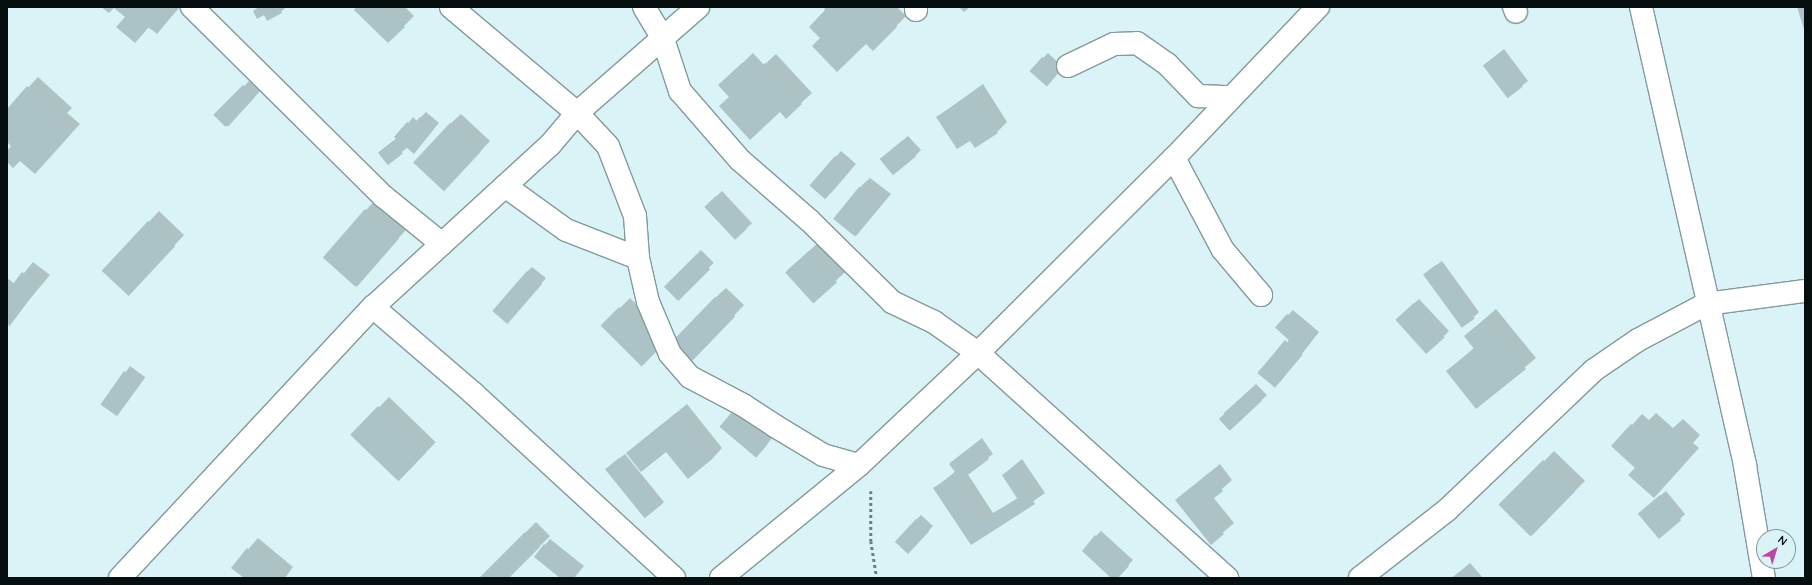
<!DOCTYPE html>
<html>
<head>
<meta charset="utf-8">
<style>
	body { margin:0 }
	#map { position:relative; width:1812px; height:585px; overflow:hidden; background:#daf3f6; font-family:Quicksand,sans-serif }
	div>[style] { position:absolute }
	.shadow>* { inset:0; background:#0003; transform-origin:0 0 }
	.building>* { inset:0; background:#abc3c6; transform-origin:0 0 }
	.path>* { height:2.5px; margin-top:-1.25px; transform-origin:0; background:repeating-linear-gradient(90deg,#6d7e80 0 3px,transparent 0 6px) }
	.roads { filter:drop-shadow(1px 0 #839a9d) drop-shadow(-1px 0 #839a9d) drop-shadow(0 1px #839a9d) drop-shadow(0 -1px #839a9d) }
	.minor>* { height:22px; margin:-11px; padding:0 11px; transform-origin:11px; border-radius:11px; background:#fff }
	span { translate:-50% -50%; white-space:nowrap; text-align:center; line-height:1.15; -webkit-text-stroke:3px #daf3f6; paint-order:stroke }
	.frame { position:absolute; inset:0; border:8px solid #060e0f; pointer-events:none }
	.north { position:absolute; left:1756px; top:529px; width:40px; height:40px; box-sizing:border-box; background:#daf3f6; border:1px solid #85979a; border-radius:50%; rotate:38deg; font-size:11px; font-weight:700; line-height:16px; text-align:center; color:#060e0f }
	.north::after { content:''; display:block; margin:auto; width:14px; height:18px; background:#bb47a1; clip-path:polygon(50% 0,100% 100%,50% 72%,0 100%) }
</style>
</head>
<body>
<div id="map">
	<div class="shadow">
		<i style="clip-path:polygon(114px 7px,180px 7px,157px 33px)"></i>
		<i style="clip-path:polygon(258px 7px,286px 7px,281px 12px,264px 14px,254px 11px)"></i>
		<i style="clip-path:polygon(358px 7px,405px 7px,414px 16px,388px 42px)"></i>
		<i style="clip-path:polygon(825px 7px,897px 7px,906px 16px,873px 50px,866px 42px,822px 38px)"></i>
		<i style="clip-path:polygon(1504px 49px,1528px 81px,1508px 97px,1489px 61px)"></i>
		<i style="clip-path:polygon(753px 53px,764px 65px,776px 54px,812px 93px,786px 117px,780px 111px,730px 97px,730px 75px)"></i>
		<i style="clip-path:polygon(1048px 53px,1063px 67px,1051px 80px,1043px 58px)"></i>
		<i style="clip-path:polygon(38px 77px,72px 108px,67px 113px,80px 124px,45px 162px,21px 159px,13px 167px,7px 161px,7px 151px,12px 145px,7px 141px,7px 110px)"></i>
		<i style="left:249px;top:81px;width:15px;height:48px;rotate:42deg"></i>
		<i style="clip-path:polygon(983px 84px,1007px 122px,997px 132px,971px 139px,937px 117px)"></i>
		<i style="clip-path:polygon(426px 112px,439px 123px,414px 152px,408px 147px,388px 163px,379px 152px,397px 138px,413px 117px,417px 121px)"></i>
		<i style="clip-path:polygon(461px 114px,490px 141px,455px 179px,450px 124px)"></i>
		<i style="clip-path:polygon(908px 136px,921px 150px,915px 156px,881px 159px)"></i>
		<i style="clip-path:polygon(841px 151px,856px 164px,831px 193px,811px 185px)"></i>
		<i style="clip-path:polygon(870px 178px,891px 194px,856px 236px,859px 188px)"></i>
		<i style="left:722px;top:191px;width:44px;height:23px;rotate:47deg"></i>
		<i style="left:376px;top:199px;width:43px;height:79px;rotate:42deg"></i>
		<i style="clip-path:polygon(159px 211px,184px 235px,139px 284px,104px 270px)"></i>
		<i style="left:820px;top:241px;width:40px;height:45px;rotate:48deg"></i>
		<i style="left:701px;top:250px;width:18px;height:52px;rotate:45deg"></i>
		<i style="clip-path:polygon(1442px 261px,1479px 312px,1474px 317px,1429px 270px)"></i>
		<i style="clip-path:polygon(33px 262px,50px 275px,8px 325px,7px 278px,15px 284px)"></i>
		<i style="clip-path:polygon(532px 267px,546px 278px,512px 318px,527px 272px)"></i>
		<i style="clip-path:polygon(726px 288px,744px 305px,702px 350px,715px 298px)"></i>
		<i style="left:630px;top:298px;width:55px;height:39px;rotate:45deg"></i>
		<i style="clip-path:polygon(1419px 299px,1449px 331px,1444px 336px,1402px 314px)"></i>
		<i style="clip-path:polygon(1496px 309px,1536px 358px,1476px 408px,1447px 371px,1474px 348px,1465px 336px)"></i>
		<i style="clip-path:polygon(1293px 310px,1319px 332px,1280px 382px,1289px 337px,1288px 315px)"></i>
		<i style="left:130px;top:366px;width:19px;height:48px;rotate:36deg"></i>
		<i style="clip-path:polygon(1256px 384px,1267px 395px,1230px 430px,1224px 413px)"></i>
		<i style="left:389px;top:397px;width:65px;height:53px;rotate:44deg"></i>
		<i style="clip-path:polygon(687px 404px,722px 448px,712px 459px,688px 478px,666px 451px,627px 453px)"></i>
		<i style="clip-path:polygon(737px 408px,772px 438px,761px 452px,720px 427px)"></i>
		<i style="clip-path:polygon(1656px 413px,1673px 428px,1683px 419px,1700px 435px,1693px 443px,1699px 448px,1664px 486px,1613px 446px,1642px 414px,1649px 420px)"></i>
		<i style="clip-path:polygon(982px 438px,993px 454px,967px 473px,993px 513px,1018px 498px,1003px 475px,1022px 459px,1045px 493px,972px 544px,935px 488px,956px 471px,950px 463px)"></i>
		<i style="left:1554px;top:451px;width:43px;height:76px;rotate:44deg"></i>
		<i style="clip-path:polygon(625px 454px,664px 502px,659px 507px,612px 464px)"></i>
		<i style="clip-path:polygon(1220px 464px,1232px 480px,1213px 497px,1234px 523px,1211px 543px,1176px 500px)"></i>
		<i style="clip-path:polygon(1666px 491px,1685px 514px,1680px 519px,1645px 508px)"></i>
		<i style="clip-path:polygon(921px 515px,933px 526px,914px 547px,916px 520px)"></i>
		<i style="clip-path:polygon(536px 522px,550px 536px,508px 578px,481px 577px)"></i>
		<i style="clip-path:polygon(1101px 531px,1133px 560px,1117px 578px,1112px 578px,1096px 536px)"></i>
		<i style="clip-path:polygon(258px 538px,293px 567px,285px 578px,245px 578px,232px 568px)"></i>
		<i style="clip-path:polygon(550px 539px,584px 566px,574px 578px,562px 578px,535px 557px)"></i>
		<i style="clip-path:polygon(1470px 563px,1483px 578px,1452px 578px)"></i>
	</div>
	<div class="building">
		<i style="clip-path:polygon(101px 7px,159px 7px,171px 17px,157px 34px,149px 27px,135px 43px,116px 27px,125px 17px,114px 8px,109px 13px)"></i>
		<i style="clip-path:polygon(260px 7px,279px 7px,282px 13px,267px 21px,264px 15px,257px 19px,253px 11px)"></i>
		<i style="clip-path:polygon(356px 7px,384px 7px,405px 27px,388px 43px,354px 10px)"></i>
		<i style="clip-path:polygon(823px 7px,877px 7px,897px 27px,873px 51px,866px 44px,837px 72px,812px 46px,820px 38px,809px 27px,826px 9px)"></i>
		<i style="clip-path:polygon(959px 7px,970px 7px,964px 12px)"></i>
		<i style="clip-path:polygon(1797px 7px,1805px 7px,1805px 29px,1804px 29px)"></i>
		<i style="left:1498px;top:54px;width:41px;height:19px;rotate:53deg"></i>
		<i style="left:1042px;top:57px;width:23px;height:19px;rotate:41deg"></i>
		<i style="clip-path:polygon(742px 63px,753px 74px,765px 63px,802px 104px,786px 119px,780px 112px,750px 140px,719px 106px,729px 97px,718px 85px)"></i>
		<i style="left:243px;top:85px;width:17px;height:42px;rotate:45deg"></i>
		<i style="clip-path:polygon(27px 86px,62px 118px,58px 124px,70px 135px,35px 174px,20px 161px,13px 168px,7px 162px,11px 146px,7px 142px,7px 109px)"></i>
		<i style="clip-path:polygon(972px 94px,998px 133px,975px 148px,970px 141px,957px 149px,936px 117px)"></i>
		<i style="clip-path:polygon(420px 117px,434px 129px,414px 154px,394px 137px,407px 122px,412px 126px)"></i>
		<i style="left:450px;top:123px;width:42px;height:54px;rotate:43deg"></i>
		<i style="left:903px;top:140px;width:21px;height:30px;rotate:51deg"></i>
		<i style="left:393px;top:141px;width:16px;height:19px;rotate:52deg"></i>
		<i style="left:835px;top:156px;width:21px;height:39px;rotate:41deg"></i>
		<i style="left:859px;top:187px;width:28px;height:41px;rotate:39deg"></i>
		<i style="left:716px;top:196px;width:45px;height:16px;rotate:47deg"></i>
		<i style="left:365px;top:209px;width:45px;height:64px;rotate:41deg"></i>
		<i style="left:148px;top:221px;width:37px;height:68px;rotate:43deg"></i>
		<i style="left:809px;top:251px;width:42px;height:32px;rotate:48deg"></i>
		<i style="left:696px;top:255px;width:20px;height:45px;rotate:45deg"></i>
		<i style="left:1436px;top:265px;width:66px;height:16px;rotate:54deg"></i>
		<i style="left:527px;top:271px;width:20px;height:53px;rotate:41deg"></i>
		<i style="clip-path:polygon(22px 272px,40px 285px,9px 327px,7px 292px)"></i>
		<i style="left:715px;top:297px;width:28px;height:64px;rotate:44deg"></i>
		<i style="left:1414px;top:303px;width:46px;height:25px;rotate:48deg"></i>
		<i style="left:619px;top:307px;width:58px;height:26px;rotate:45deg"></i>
		<i style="left:1287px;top:314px;width:36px;height:18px;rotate:42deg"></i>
		<i style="clip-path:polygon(1486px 318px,1526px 369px,1476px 409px,1446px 371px,1474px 349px,1464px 336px)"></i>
		<i style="left:1285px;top:340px;width:23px;height:43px;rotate:40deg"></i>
		<i style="left:124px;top:371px;width:19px;height:41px;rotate:35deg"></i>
		<i style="left:1251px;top:389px;width:16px;height:44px;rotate:47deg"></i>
		<i style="left:378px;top:406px;width:67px;height:40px;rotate:44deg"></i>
		<i style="clip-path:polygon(676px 413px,712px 459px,688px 479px,666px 452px,641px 472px,626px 453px)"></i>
		<i style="left:731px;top:413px;width:48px;height:18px;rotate:40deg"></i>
		<i style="clip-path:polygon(1645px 423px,1663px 438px,1672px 428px,1690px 446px,1683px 454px,1689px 459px,1654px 498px,1628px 475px,1635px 468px,1611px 446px,1631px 424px,1638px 430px)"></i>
		<i style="left:977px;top:443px;width:20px;height:35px;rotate:53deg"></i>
		<i style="left:619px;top:458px;width:63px;height:18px;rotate:51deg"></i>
		<i style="left:1543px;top:460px;width:45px;height:63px;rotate:45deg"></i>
		<i style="clip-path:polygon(1012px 468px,1035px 504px,971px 545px,933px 488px,952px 476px,982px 523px,1018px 500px,1002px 475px)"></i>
		<i style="clip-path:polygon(1209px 473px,1223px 491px,1203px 507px,1224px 534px,1211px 545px,1175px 500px)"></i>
		<i style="left:1660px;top:495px;width:33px;height:29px;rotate:50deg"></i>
		<i style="left:916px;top:519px;width:18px;height:31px;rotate:43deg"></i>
		<i style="clip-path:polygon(525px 532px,540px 547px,509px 578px,480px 577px)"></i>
		<i style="clip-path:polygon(1095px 535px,1129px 566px,1118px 578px,1111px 578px,1082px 551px)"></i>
		<i style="clip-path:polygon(544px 544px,579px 572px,574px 578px,560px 578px,534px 557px)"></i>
		<i style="clip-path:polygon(247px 548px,284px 578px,244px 578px,231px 568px)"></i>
		<i style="clip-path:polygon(1459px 572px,1464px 578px,1452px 578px)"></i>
	</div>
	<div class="path">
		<i style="left:871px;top:491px;width:50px;rotate:90deg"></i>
		<i style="left:871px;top:541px;width:37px;rotate:81deg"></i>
	</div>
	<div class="roads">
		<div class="minor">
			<i style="left:192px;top:7px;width:269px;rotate:44.7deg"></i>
			<i style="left:383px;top:196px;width:76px;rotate:39.1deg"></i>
			<i style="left:451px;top:7px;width:165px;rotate:40.1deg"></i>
			<i style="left:577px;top:113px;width:45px;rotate:46.8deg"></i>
			<i style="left:608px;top:146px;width:75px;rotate:68.9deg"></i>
			<i style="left:635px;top:216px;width:42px;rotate:85.9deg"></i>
			<i style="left:638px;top:258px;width:45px;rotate:77.2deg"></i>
			<i style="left:648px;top:302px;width:56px;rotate:67.1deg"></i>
			<i style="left:670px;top:354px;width:30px;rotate:49deg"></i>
			<i style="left:690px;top:377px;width:60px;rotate:27.8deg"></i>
			<i style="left:743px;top:405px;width:38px;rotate:33deg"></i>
			<i style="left:775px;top:426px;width:56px;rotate:31.1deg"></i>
			<i style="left:823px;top:455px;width:37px;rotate:16deg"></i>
			<i style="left:644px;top:7px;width:37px;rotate:59deg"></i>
			<i style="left:663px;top:39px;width:55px;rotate:71.9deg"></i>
			<i style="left:680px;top:91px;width:91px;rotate:49deg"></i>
			<i style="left:740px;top:160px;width:93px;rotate:41.1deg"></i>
			<i style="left:810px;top:221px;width:115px;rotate:44.6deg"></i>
			<i style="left:892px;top:302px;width:47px;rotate:25.5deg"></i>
			<i style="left:934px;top:322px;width:54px;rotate:35.2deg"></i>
			<i style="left:978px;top:353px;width:336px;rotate:42.1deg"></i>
			<i style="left:916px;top:7px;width:3px;rotate:90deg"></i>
			<i style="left:1514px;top:7px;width:5px;rotate:68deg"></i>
			<i style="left:1641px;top:7px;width:471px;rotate:77.2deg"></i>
			<i style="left:1745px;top:466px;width:114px;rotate:80.4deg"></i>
			<i style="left:1068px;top:66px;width:51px;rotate:-25.6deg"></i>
			<i style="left:1114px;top:44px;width:23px;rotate:-2deg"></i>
			<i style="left:1137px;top:43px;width:37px;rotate:35deg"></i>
			<i style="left:1167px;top:64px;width:45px;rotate:45.9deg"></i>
			<i style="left:1198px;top:96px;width:33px;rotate:2deg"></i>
			<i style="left:1174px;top:158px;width:104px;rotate:62deg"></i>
			<i style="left:1223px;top:250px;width:59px;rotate:49.8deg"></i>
			<i style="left:505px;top:186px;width:75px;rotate:35.8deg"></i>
			<i style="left:566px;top:230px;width:77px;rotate:21.3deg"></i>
			<i style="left:373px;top:307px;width:132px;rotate:40.7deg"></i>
			<i style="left:473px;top:393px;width:273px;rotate:42.6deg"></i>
			<i style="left:120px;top:578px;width:371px;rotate:-47deg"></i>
			<i style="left:373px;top:307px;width:240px;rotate:-42.5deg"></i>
			<i style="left:550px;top:145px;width:42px;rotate:-49.8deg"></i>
			<i style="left:577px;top:113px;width:161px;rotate:-41.2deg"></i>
			<i style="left:721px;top:578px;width:178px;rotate:-39.3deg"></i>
			<i style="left:859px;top:465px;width:163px;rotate:-43.3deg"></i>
			<i style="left:978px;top:353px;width:276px;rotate:-44.9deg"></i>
			<i style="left:1174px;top:158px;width:209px;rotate:-46.4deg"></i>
			<i style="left:1360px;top:578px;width:110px;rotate:-38deg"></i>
			<i style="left:1447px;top:510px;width:203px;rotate:-43.6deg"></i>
			<i style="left:1594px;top:370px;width:53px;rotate:-34.3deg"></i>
			<i style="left:1638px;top:340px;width:77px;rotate:-27.9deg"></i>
			<i style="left:1706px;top:304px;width:100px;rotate:-7.5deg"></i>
		</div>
	</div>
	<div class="frame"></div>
	<div class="north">N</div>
</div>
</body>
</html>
